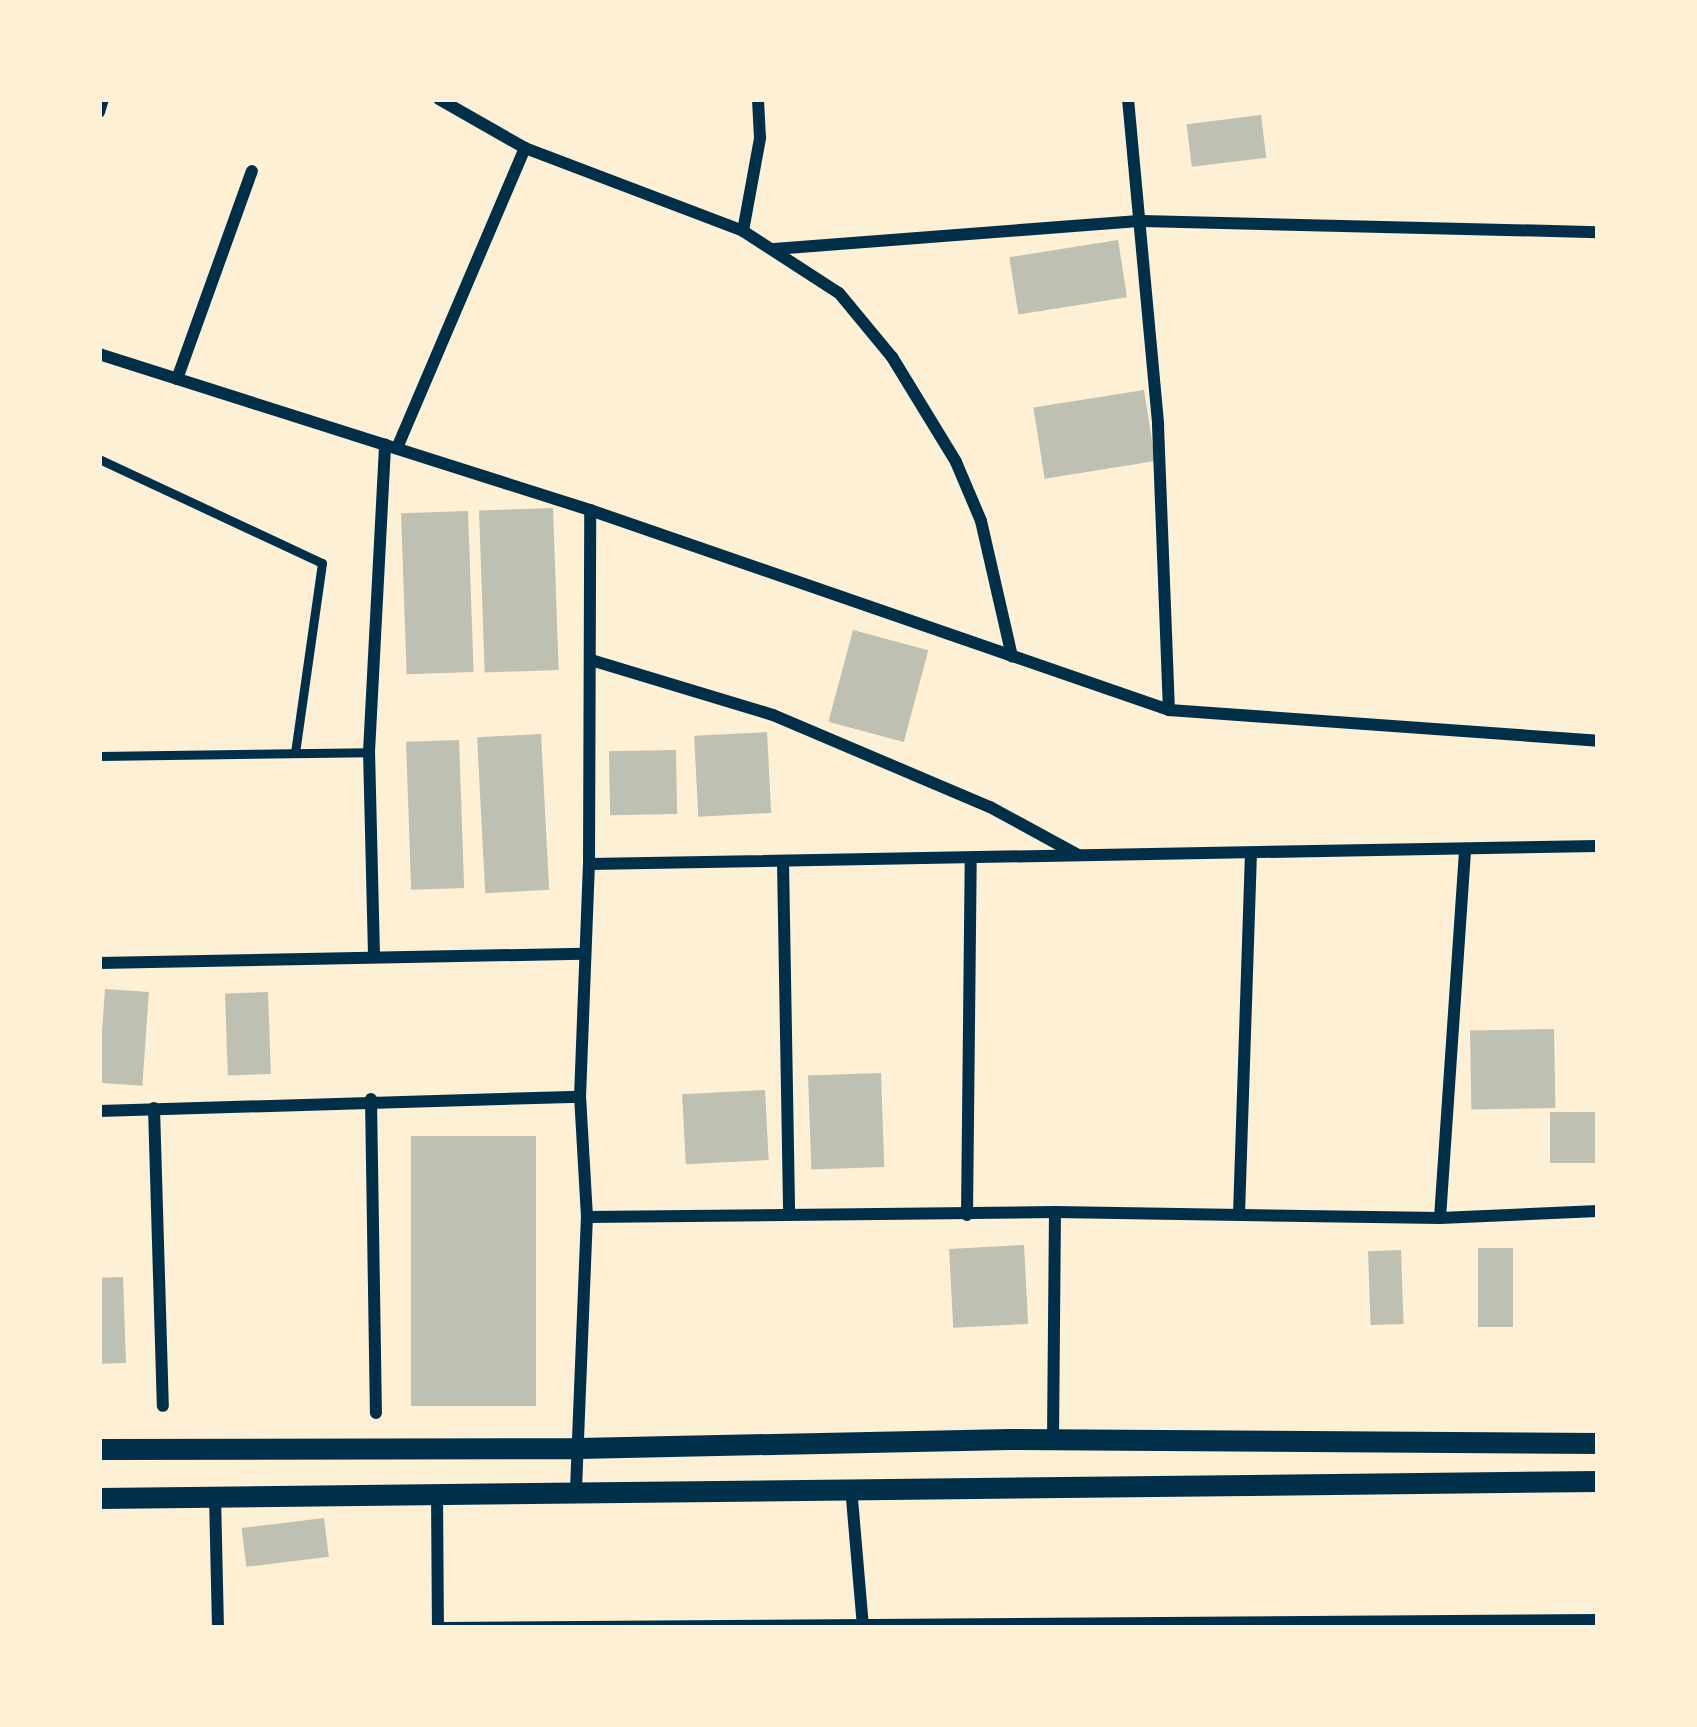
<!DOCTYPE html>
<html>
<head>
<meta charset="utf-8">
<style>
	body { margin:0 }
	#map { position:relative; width:1697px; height:1727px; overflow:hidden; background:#fdf0d5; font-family:"Fira Sans Condensed",sans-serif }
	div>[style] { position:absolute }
	.building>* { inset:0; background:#bec0b2; transform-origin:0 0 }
	.service>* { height:9px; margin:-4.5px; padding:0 4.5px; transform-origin:4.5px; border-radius:4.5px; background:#003049 }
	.minor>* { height:12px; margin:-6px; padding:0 6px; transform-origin:6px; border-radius:6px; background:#003049 }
	.tertiary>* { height:21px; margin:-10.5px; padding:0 10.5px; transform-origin:10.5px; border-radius:10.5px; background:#003049 }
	span { translate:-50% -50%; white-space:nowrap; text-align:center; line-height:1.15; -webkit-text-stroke:9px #fdf0d5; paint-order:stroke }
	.frame { position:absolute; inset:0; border:102px solid #fdf0d5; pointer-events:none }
</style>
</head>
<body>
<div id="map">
	<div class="building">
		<i style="left:1261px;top:115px;width:43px;height:75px;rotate:83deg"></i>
		<i style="left:1118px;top:240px;width:58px;height:110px;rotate:81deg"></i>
		<i style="left:1144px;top:390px;width:72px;height:112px;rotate:81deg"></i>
		<i style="left:553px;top:508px;width:162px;height:74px;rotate:88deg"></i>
		<i style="left:468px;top:511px;width:161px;height:67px;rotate:88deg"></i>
		<i style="left:853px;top:630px;width:78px;height:95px;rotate:15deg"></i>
		<i style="left:767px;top:732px;width:81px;height:73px;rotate:87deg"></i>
		<i style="left:541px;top:734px;width:156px;height:64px;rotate:87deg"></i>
		<i style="left:459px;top:740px;width:148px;height:53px;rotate:88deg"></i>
		<i style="left:676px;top:750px;width:64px;height:67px;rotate:89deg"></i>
		<i style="left:105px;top:989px;width:44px;height:94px;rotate:4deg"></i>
		<i style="left:268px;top:992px;width:82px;height:43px;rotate:88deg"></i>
		<i style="left:1554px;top:1029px;width:79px;height:84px;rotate:89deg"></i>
		<i style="left:881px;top:1073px;width:94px;height:73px;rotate:88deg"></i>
		<i style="left:765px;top:1090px;width:70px;height:83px;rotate:87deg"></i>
		<i style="left:1598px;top:1112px;width:51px;height:48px;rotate:90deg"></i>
		<i style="left:411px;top:1136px;width:125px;height:270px"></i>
		<i style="left:1024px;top:1245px;width:79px;height:75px;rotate:87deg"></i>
		<i style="left:1478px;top:1248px;width:35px;height:79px"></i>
		<i style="left:1401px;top:1250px;width:74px;height:33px;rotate:88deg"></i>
		<i style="left:123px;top:1277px;width:86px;height:24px;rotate:88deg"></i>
		<i style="left:324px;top:1518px;width:39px;height:83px;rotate:83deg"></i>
	</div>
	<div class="service">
		<i style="left:99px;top:459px;width:246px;rotate:25deg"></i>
		<i style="left:322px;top:563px;width:192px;rotate:98.1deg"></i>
		<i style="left:99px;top:756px;width:270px;rotate:-0.8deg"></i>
	</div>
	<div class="minor">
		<i style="left:439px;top:99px;width:99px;rotate:29.7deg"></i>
		<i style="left:525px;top:148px;width:233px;rotate:20.8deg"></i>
		<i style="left:743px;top:231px;width:114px;rotate:32.9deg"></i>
		<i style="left:839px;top:293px;width:83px;rotate:50.4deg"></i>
		<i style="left:892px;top:357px;width:123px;rotate:58.6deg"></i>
		<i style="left:956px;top:462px;width:64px;rotate:67deg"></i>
		<i style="left:981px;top:521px;width:139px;rotate:77.1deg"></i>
		<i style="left:1128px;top:99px;width:327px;rotate:84.7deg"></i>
		<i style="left:1158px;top:425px;width:285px;rotate:87.8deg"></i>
		<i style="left:99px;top:112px;width:14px;rotate:-73deg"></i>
		<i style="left:743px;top:231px;width:95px;rotate:-79.6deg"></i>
		<i style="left:760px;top:138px;width:39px;rotate:-93deg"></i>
		<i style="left:774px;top:249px;width:369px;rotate:-4.4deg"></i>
		<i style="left:1142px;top:221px;width:456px;rotate:1.4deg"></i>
		<i style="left:99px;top:354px;width:515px;rotate:17.63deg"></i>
		<i style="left:177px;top:379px;width:221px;rotate:-70.2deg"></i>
		<i style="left:397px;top:448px;width:326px;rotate:-66.9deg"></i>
		<i style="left:591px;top:660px;width:190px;rotate:16.8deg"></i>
		<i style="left:773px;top:715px;width:236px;rotate:23deg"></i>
		<i style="left:990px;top:807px;width:100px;rotate:28.6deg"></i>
		<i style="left:783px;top:862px;width:352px;rotate:89deg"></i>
		<i style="left:589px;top:864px;width:1009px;rotate:-1.02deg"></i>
		<i style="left:374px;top:955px;width:203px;rotate:-91.4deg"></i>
		<i style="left:369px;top:752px;width:308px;rotate:-87deg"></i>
		<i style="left:99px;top:963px;width:484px;rotate:-1.1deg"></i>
		<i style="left:371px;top:1099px;width:314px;rotate:89.1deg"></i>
		<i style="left:154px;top:1108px;width:298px;rotate:88.3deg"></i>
		<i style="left:99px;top:1111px;width:481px;rotate:-1.7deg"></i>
		<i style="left:1239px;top:1214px;width:361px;rotate:-88.1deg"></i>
		<i style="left:967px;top:1215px;width:357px;rotate:-89.4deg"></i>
		<i style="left:587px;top:1217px;width:468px;rotate:-0.6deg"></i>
		<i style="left:1055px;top:1212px;width:385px;rotate:0.9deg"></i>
		<i style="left:1440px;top:1218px;width:158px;rotate:-2.5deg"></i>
		<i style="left:1440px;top:1218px;width:370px;rotate:-86.1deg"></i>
		<i style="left:1053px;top:1439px;width:227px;rotate:-89.5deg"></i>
		<i style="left:851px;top:1487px;width:142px;rotate:85.1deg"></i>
		<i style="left:576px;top:1489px;width:272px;rotate:-87.7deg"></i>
		<i style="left:587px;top:1217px;width:120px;rotate:-93.3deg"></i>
		<i style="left:580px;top:1097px;width:233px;rotate:-87.8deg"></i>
		<i style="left:589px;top:864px;width:354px;rotate:-89.8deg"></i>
		<i style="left:590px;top:510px;width:613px;rotate:19.06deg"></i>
		<i style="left:1169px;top:710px;width:430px;rotate:4.1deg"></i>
		<i style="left:437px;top:1493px;width:135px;rotate:89.6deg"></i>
		<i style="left:215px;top:1496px;width:132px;rotate:88.7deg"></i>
		<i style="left:444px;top:1628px;width:1154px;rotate:-0.4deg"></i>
	</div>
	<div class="tertiary">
		<i style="left:99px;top:1449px;width:479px;rotate:-0.1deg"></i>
		<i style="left:578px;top:1448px;width:432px;rotate:-1.2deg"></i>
		<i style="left:1010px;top:1439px;width:588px;rotate:0.39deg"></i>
		<i style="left:99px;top:1498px;width:1499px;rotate:-0.65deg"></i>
	</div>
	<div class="frame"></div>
</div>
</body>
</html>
